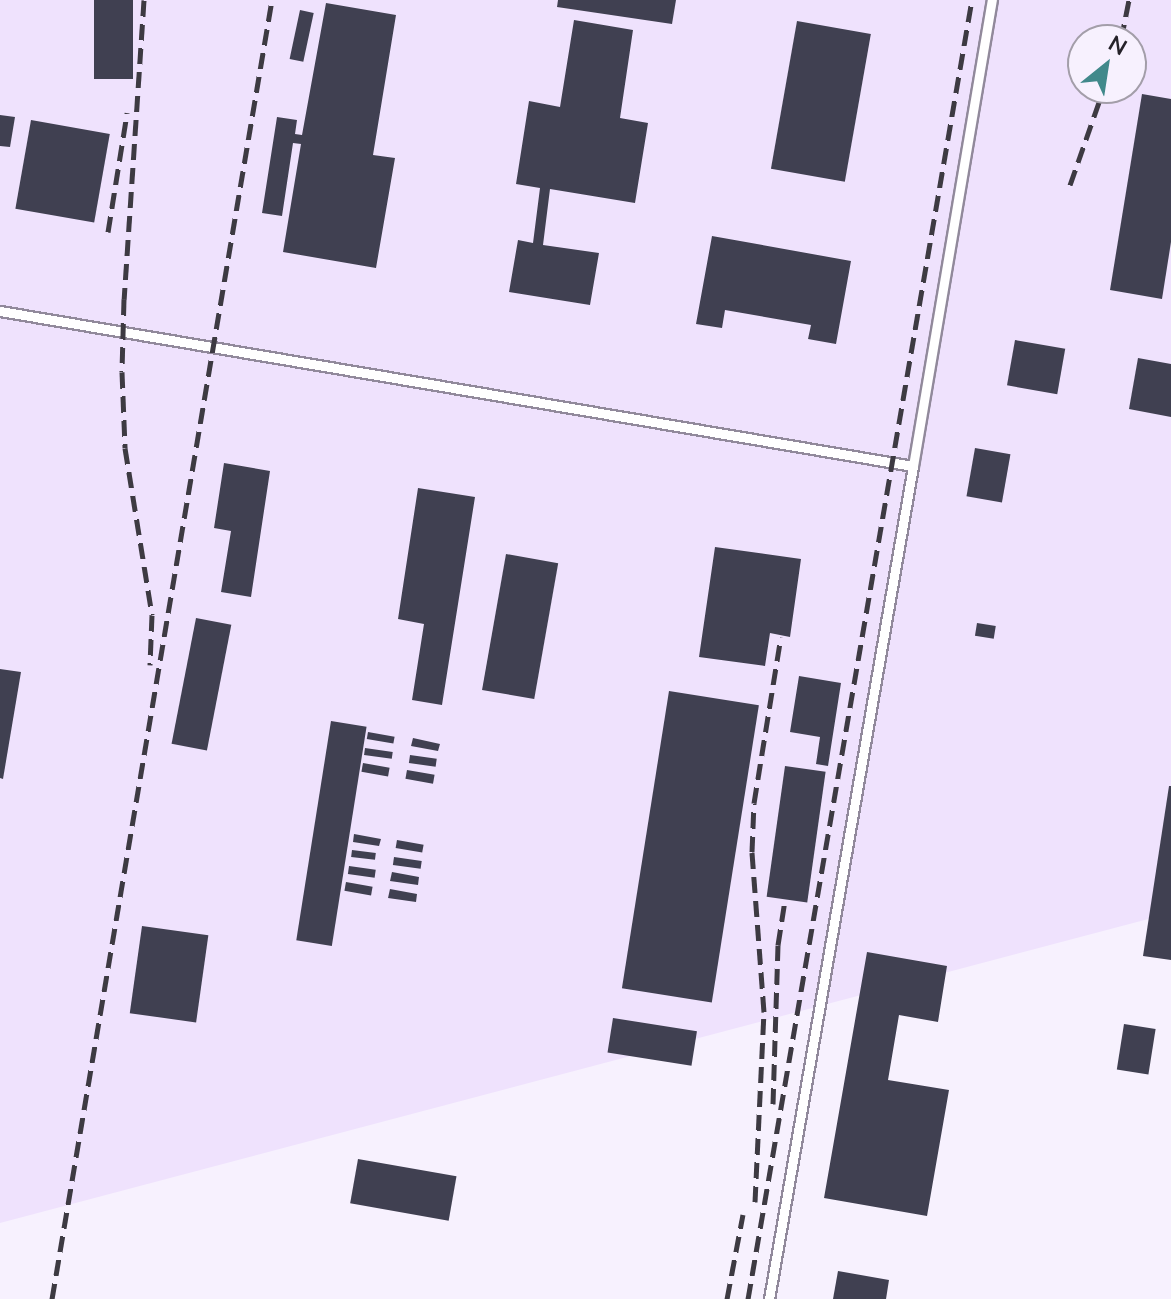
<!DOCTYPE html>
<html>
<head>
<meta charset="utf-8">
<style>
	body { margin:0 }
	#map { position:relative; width:1171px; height:1299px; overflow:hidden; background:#f7f1fe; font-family:Mulish,sans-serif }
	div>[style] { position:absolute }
	.built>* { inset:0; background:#efe2fd }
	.building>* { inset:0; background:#404051; transform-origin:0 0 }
	.roads { filter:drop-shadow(2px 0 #91899b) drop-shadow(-2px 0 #91899b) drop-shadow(0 2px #91899b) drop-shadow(0 -2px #91899b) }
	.service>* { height:9px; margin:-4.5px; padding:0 4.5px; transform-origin:4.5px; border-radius:4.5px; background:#fff }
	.rail>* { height:5px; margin-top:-2.5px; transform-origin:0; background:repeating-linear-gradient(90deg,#3d3a42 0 16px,transparent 0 24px) }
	span { translate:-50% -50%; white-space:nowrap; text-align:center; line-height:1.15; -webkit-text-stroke:8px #f7f1fe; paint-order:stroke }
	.north { position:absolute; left:1067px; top:24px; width:80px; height:80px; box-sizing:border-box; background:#f7f1fe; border:2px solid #a39ea9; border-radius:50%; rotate:30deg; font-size:22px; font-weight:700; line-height:32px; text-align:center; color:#252229 }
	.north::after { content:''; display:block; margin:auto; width:28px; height:36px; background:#41898b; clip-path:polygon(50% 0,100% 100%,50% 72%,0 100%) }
</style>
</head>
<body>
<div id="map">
	<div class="built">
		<i style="clip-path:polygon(evenodd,0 0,1171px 0,1171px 913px,0 1223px,0 0,1083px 40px,1131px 40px,1131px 88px,1083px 88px,1083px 40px)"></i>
	</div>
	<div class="building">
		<i style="left:94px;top:0;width:39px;height:79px"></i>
		<i style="clip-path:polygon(558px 0,676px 0,672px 24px,557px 7px)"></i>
		<i style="clip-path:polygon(326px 3px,396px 15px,373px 155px,395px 158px,376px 268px,283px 252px,301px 144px,293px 143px,282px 216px,262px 213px,277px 117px,297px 120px,295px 134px,302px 135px)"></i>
		<i style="left:300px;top:10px;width:14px;height:50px;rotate:12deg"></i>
		<i style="clip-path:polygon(574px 20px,633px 30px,620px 118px,648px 123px,635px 203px,550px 189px,543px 245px,599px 253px,590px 305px,509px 292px,518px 240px,533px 243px,540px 188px,516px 184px,529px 101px,560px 107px)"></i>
		<i style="left:797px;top:21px;width:75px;height:150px;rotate:10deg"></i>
		<i style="clip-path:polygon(1142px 94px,1171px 99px,1171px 242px,1162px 299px,1110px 290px)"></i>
		<i style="clip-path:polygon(0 115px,15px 117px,10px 147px,0 146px)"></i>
		<i style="left:31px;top:120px;width:80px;height:90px;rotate:10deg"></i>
		<i style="clip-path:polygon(712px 236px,851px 261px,836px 344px,808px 339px,811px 325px,725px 310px,722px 328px,696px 324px)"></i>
		<i style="left:1015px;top:340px;width:51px;height:46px;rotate:10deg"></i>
		<i style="clip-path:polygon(1138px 358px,1171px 364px,1171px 417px,1129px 409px)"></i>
		<i style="left:975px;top:448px;width:36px;height:49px;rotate:10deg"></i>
		<i style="clip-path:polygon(224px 463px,270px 471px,251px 597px,221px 592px,231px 531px,214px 528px)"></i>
		<i style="clip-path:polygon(418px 488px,475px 497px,442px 705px,412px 700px,424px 624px,398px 619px)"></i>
		<i style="clip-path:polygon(715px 547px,801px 559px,790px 637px,770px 633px,765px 666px,699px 657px)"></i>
		<i style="left:506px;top:554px;width:53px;height:138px;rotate:10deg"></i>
		<i style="left:196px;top:618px;width:36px;height:128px;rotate:11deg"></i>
		<i style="left:977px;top:623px;width:19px;height:13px;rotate:9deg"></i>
		<i style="clip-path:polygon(0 669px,21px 672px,3px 779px,0 778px)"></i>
		<i style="clip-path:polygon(799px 676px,841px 683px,828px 766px,816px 764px,820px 737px,790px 732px)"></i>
		<i style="left:669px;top:691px;width:91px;height:301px;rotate:9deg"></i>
		<i style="left:331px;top:721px;width:36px;height:222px;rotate:9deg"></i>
		<i style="left:368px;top:732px;width:27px;height:7px;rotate:10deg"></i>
		<i style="clip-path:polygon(413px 738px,440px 744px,438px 751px,411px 746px)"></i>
		<i style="left:365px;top:748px;width:28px;height:7px;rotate:8deg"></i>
		<i style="left:410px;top:755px;width:27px;height:8px;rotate:8deg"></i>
		<i style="left:363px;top:763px;width:27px;height:9px;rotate:10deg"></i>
		<i style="left:785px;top:766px;width:41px;height:132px;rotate:8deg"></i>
		<i style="left:407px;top:770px;width:28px;height:9px;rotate:10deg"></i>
		<i style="clip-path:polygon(1169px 786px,1171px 786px,1171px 960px,1143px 956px)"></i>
		<i style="clip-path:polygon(354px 834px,381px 839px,379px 846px,353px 842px)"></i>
		<i style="left:397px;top:840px;width:27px;height:8px;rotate:10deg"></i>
		<i style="left:352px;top:850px;width:24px;height:7px;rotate:7deg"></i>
		<i style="left:394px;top:857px;width:28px;height:8px;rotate:8deg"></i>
		<i style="left:349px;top:866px;width:27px;height:8px;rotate:8deg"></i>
		<i style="clip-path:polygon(392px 872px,419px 877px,418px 885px,390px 881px)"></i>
		<i style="left:346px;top:882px;width:27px;height:9px;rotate:10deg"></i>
		<i style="clip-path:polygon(390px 889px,417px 894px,416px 902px,388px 898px)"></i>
		<i style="left:142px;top:926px;width:67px;height:88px;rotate:8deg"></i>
		<i style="clip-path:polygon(867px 952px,947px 966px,938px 1022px,899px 1015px,888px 1080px,949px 1090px,927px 1216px,824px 1198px)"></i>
		<i style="left:613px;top:1018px;width:85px;height:35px;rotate:9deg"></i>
		<i style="left:1124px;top:1024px;width:32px;height:46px;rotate:9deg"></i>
		<i style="left:358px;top:1159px;width:100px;height:45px;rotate:10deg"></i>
		<i style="clip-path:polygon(838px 1271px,889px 1280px,886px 1299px,833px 1299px)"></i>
	</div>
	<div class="roads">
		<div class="service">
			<i style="left:0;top:311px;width:926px;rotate:9.64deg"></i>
			<i style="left:913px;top:466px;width:473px;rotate:-80.4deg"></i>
			<i style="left:769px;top:1299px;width:845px;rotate:-80.19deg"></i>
		</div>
	</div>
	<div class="rail">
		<i style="left:144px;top:0;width:300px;rotate:93.8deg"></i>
		<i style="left:124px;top:299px;width:73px;rotate:91.6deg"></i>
		<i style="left:122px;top:372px;width:76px;rotate:87.7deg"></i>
		<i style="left:125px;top:448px;width:169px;rotate:80.8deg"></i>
		<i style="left:152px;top:615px;width:50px;rotate:92.3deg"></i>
		<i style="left:1121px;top:40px;width:41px;rotate:-78.7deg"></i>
		<i style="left:1070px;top:185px;width:103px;rotate:-70.7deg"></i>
		<i style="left:108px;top:232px;width:121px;rotate:-80.9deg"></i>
		<i style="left:773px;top:1104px;width:159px;rotate:-88.2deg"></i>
		<i style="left:778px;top:945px;width:46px;rotate:-81.2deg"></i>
		<i style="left:755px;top:1202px;width:190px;rotate:-87.3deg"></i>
		<i style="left:764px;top:1012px;width:160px;rotate:-94.3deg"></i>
		<i style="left:752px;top:852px;width:49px;rotate:-87.7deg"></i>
		<i style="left:754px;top:803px;width:168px;rotate:-80.8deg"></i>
		<i style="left:52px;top:1299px;width:1317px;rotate:-80.39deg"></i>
		<i style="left:727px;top:1299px;width:86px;rotate:-79.3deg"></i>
		<i style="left:748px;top:1299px;width:1318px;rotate:-80.22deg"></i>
	</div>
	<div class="north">N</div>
</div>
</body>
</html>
